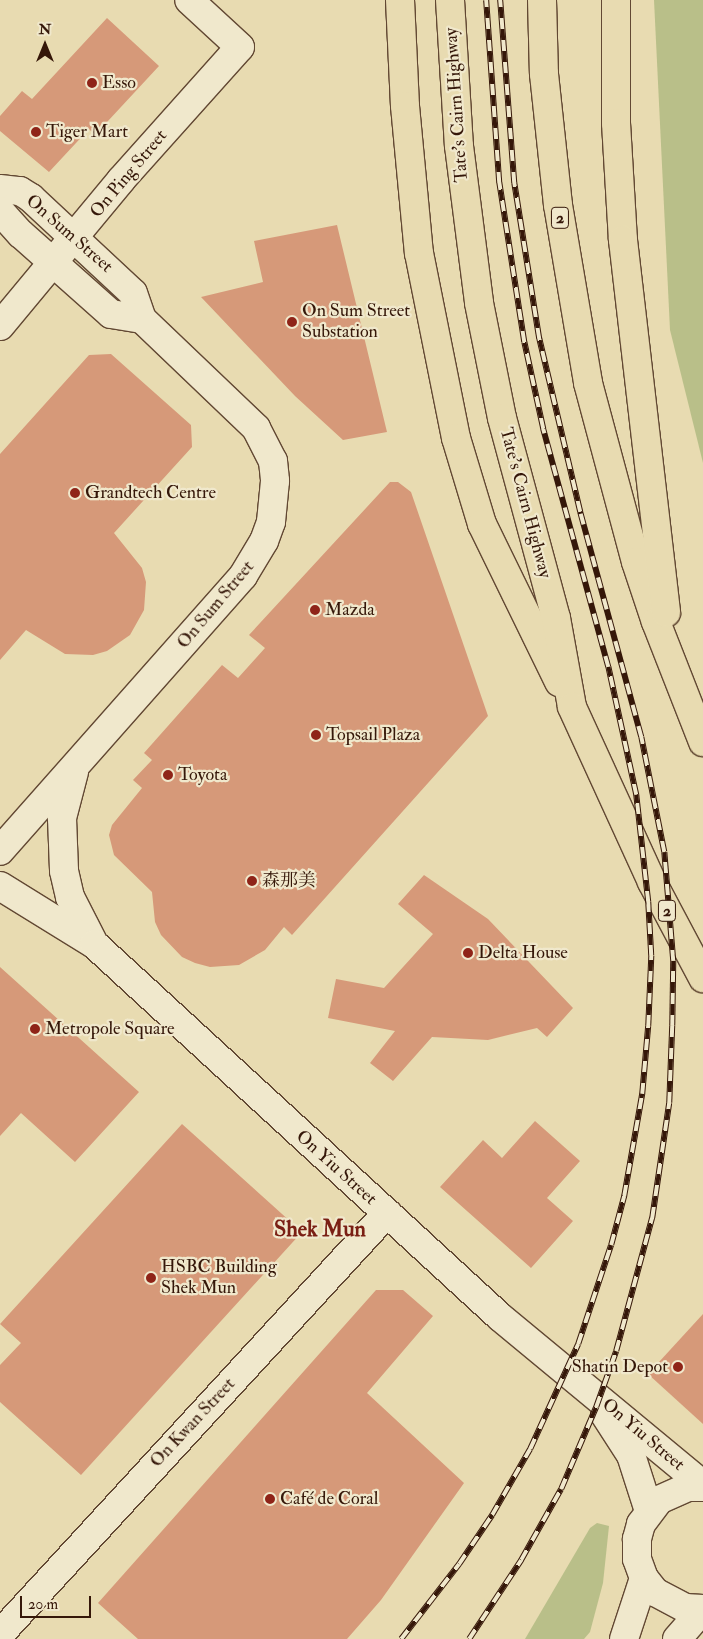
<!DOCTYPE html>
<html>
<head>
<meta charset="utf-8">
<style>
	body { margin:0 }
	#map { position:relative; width:703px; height:1639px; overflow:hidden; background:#e8dbb1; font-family:"IM FELL Double Pica","Noto Serif TC",serif }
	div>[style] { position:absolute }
	.green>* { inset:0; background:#b9bf89 }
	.building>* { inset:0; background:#d69979 }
	.roads { filter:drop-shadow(1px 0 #624833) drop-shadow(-1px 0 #624833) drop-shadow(0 1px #624833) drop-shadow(0 -1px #624833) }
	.minor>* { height:28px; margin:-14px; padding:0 14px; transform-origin:14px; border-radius:14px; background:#f0e8cc }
	.highway>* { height:28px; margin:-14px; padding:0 14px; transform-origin:14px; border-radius:14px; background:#e8dbb1 }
	.rail>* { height:5.5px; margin-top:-2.75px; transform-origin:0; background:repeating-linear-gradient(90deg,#f0e8cc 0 11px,#351709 0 22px); box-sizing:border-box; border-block:1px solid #351709 }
	.dots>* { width:14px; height:14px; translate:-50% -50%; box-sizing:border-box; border:2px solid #f0e8cc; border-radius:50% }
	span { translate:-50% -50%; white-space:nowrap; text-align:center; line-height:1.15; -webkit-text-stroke:4.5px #f0e8cc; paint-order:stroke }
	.shield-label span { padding:1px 4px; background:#f0e8cc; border:1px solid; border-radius:4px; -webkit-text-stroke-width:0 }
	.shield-label { font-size:16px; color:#351709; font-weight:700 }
	.poi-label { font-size:18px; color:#351709 }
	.left { translate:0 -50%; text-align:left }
	.right { translate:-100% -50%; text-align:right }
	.street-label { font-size:18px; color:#351709 }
	.district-label { font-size:22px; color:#7a1f14; font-weight:700 }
	.north { position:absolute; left:20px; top:20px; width:50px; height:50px; -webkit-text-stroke:4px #f0e8cc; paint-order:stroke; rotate:0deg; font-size:14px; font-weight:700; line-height:20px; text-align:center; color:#351709 }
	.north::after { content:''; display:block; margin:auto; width:18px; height:22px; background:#351709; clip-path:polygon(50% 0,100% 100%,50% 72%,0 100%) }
	.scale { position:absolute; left:20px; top:1596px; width:71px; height:22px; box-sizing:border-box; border:2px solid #351709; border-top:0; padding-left:6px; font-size:15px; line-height:18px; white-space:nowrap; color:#351709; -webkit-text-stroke:4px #f0e8cc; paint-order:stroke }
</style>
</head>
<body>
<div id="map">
	<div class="green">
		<i style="clip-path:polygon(654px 0,703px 0,703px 463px,670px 330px)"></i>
		<i style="clip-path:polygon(597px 1523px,609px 1526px,603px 1583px,590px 1632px,584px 1639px,525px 1639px,590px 1528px)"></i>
	</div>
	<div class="building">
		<i style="clip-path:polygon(107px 18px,159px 66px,95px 135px,89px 129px,49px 172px,0 131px,0 116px,22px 91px,32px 99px)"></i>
		<i style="clip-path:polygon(337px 225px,387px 432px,343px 440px,295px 396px,201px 297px,263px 282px,254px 241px)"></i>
		<i style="clip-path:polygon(111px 354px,191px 425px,192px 447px,114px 533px,142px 568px,146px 582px,144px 610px,130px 635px,107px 651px,93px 655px,65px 654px,26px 630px,0 660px,0 454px,89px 355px)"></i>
		<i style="clip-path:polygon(390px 482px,398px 482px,411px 492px,488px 716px,292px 935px,284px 927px,265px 950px,239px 965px,210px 967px,195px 963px,182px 957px,161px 935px,155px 922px,152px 892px,114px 855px,109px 835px,112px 825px,142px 788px,133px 780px,152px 760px,144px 753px,222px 665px,238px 678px,265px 648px,249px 635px)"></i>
		<i style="clip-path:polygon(424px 875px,488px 919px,573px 1008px,547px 1037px,537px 1028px,488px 1040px,432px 1037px,393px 1081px,370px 1063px,395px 1031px,328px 1018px,336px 979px,384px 988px,433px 934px,398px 904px)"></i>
		<i style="clip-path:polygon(0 967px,139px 1092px,75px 1162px,21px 1113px,0 1136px)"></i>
		<i style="clip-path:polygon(535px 1121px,580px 1161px,547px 1198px,573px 1221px,531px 1268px,440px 1187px,483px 1140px,502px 1158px)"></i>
		<i style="clip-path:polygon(182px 1124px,302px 1232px,81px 1475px,0 1402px,0 1365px,21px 1343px,0 1324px)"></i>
		<i style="clip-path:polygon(376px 1290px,403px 1290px,433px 1316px,367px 1393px,464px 1483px,381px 1600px,347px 1639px,138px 1639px,98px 1603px)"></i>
		<i style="clip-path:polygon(703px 1314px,703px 1424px,648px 1374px)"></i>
	</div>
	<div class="roads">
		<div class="minor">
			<i style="left:0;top:189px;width:20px;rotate:6deg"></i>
			<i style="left:20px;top:191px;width:13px;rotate:32deg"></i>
			<i style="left:31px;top:198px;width:139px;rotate:43deg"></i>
			<i style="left:133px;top:293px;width:28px;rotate:71deg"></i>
			<i style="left:142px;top:319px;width:158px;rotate:43.7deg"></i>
			<i style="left:256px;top:428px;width:37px;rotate:63deg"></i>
			<i style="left:273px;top:461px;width:20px;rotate:84deg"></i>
			<i style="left:275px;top:481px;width:41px;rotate:95.6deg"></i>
			<i style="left:271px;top:522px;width:20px;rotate:110deg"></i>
			<i style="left:264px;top:541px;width:41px;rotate:121deg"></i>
			<i style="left:243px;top:576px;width:367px;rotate:131.5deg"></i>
			<i style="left:0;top:211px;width:31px;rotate:48deg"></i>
			<i style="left:21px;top:234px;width:120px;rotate:41.6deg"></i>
			<i style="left:111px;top:314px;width:31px;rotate:9deg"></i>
			<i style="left:0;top:326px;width:190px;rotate:-50.3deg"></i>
			<i style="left:121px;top:180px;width:178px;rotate:-48.2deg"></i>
			<i style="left:240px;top:47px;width:69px;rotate:-137.3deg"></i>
			<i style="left:74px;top:772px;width:48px;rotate:104.6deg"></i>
			<i style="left:62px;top:818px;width:53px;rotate:87.8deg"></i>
			<i style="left:64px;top:871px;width:27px;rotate:77deg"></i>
			<i style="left:70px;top:897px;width:53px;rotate:62.9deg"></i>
			<i style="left:0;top:886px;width:110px;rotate:31.7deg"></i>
			<i style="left:94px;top:944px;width:551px;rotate:42.57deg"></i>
			<i style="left:500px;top:1317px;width:264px;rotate:39.6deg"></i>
			<i style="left:605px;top:1415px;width:48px;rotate:57deg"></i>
			<i style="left:631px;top:1455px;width:59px;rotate:72.2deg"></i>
			<i style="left:703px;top:1487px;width:15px;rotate:180deg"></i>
			<i style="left:688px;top:1487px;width:32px;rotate:156deg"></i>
			<i style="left:659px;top:1500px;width:30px;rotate:127deg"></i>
			<i style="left:641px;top:1524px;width:16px;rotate:105deg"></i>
			<i style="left:637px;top:1539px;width:20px;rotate:90deg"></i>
			<i style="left:637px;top:1559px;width:20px;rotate:70deg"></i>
			<i style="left:644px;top:1578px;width:18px;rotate:52deg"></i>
			<i style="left:655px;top:1592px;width:34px;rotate:28deg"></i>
			<i style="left:685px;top:1608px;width:18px;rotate:3deg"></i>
			<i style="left:0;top:1634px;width:572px;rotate:-47.41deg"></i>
			<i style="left:624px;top:1639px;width:64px;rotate:-71.8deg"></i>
			<i style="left:677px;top:1639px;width:38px;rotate:-49deg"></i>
		</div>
		<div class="highway">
			<i style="left:400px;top:0;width:106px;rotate:87.3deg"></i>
			<i style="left:405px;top:106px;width:148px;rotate:84.6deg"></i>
			<i style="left:419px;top:253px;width:189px;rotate:78.7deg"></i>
			<i style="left:456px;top:438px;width:90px;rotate:73.2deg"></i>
			<i style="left:482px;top:524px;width:176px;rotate:64deg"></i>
			<i style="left:450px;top:0;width:146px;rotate:86.5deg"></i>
			<i style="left:459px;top:146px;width:158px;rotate:82.7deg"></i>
			<i style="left:479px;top:303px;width:117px;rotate:78.7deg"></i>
			<i style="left:502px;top:418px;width:207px;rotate:74.9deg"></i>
			<i style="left:556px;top:618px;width:90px;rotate:79.8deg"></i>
			<i style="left:572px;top:707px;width:192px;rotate:65.4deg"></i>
			<i style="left:652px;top:882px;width:109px;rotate:62deg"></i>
			<i style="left:542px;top:0;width:74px;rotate:88.5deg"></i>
			<i style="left:544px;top:74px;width:132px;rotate:83.9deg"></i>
			<i style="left:558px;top:205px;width:181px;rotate:80.4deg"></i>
			<i style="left:588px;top:383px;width:185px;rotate:75deg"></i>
			<i style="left:636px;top:562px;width:63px;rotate:71.6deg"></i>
			<i style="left:656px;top:622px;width:129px;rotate:68.6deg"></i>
			<i style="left:616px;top:0;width:123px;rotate:90deg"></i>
			<i style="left:616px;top:123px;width:117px;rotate:86.6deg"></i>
			<i style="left:623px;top:240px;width:375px;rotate:83.4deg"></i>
		</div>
	</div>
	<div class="rail">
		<i style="left:401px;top:1639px;width:95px;rotate:-52.3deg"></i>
		<i style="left:459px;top:1564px;width:59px;rotate:-56deg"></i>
		<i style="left:492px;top:1515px;width:76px;rotate:-60.1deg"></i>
		<i style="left:530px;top:1449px;width:115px;rotate:-65.4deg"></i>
		<i style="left:578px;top:1344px;width:104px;rotate:-71.6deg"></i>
		<i style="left:611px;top:1245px;width:51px;rotate:-75.1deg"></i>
		<i style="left:624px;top:1196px;width:104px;rotate:-80deg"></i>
		<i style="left:642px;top:1094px;width:68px;rotate:-85deg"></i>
		<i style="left:648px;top:1026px;width:70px;rotate:-87.5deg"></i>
		<i style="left:651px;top:956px;width:54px;rotate:-93.2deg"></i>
		<i style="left:648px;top:902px;width:108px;rotate:-96.4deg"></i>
		<i style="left:636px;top:795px;width:131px;rotate:-102.3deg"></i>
		<i style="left:608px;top:667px;width:247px;rotate:-105.3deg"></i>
		<i style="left:543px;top:429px;width:89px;rotate:-102.3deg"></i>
		<i style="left:524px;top:342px;width:161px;rotate:-98.9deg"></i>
		<i style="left:499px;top:183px;width:183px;rotate:-94.1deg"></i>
		<i style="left:469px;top:1639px;width:95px;rotate:-56.6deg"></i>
		<i style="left:521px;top:1560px;width:81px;rotate:-60.6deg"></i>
		<i style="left:561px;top:1489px;width:89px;rotate:-66.9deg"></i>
		<i style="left:596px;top:1407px;width:59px;rotate:-70.3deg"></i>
		<i style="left:616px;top:1351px;width:138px;rotate:-74.9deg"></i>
		<i style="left:652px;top:1218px;width:116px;rotate:-81.6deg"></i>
		<i style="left:669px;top:1103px;width:77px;rotate:-87.8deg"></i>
		<i style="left:672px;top:1026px;width:65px;rotate:-89.1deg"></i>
		<i style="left:673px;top:961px;width:109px;rotate:-94.7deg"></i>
		<i style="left:664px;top:852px;width:117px;rotate:-101.3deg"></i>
		<i style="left:641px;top:737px;width:233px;rotate:-105.2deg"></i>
		<i style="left:580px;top:512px;width:178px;rotate:-103.3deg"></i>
		<i style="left:539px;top:339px;width:158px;rotate:-99.1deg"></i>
		<i style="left:514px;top:183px;width:184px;rotate:-94.4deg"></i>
	</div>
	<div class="dots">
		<i style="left:92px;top:83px;background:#8f2418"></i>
		<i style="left:36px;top:132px;background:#8f2418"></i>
		<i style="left:292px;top:322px;background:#8f2418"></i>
		<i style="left:75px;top:493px;background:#8f2418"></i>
		<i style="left:315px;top:610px;background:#8f2418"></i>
		<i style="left:316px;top:735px;background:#8f2418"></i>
		<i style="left:168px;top:775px;background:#8f2418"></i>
		<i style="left:252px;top:881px;background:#8f2418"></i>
		<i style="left:468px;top:953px;background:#8f2418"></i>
		<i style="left:35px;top:1029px;background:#8f2418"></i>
		<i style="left:151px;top:1278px;background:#8f2418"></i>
		<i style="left:678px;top:1367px;background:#8f2418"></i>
		<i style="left:270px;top:1499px;background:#8f2418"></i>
	</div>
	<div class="shield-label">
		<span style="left:560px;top:218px">2</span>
		<span style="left:667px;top:911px">2</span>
	</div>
	<div class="poi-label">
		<span class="left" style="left:102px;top:83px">Esso</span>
		<span class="left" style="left:46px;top:132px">Tiger Mart</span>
		<span class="left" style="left:302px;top:322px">On Sum Street<br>Substation</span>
		<span class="left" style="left:85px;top:493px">Grandtech Centre</span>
		<span class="left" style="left:325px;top:610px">Mazda</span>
		<span class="left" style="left:326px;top:735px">Topsail Plaza</span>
		<span class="left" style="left:178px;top:775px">Toyota</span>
		<span class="left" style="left:262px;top:881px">森那美</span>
		<span class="left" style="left:478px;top:953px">Delta House</span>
		<span class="left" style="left:45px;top:1029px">Metropole Square</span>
		<span class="left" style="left:161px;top:1278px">HSBC Building<br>Shek Mun</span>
		<span class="right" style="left:668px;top:1367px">Shatin Depot</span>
		<span class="left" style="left:280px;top:1499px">Café de Coral</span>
	</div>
	<div class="street-label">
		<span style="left:457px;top:105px;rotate:-94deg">Tate's Cairn Highway</span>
		<span style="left:129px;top:174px;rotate:-50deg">On Ping Street</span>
		<span style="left:69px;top:234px;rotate:41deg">On Sum Street</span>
		<span style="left:525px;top:503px;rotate:75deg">Tate's Cairn Highway</span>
		<span style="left:216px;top:605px;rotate:-50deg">On Sum Street</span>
		<span style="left:336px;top:1168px;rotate:42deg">On Yiu Street</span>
		<span style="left:193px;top:1423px;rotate:-47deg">On Kwan Street</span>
		<span style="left:643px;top:1435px;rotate:40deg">On Yiu Street</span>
	</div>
	<div class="district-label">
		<span style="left:320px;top:1230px">Shek Mun</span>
	</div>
	<div class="north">N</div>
	<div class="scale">20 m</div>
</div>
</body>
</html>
